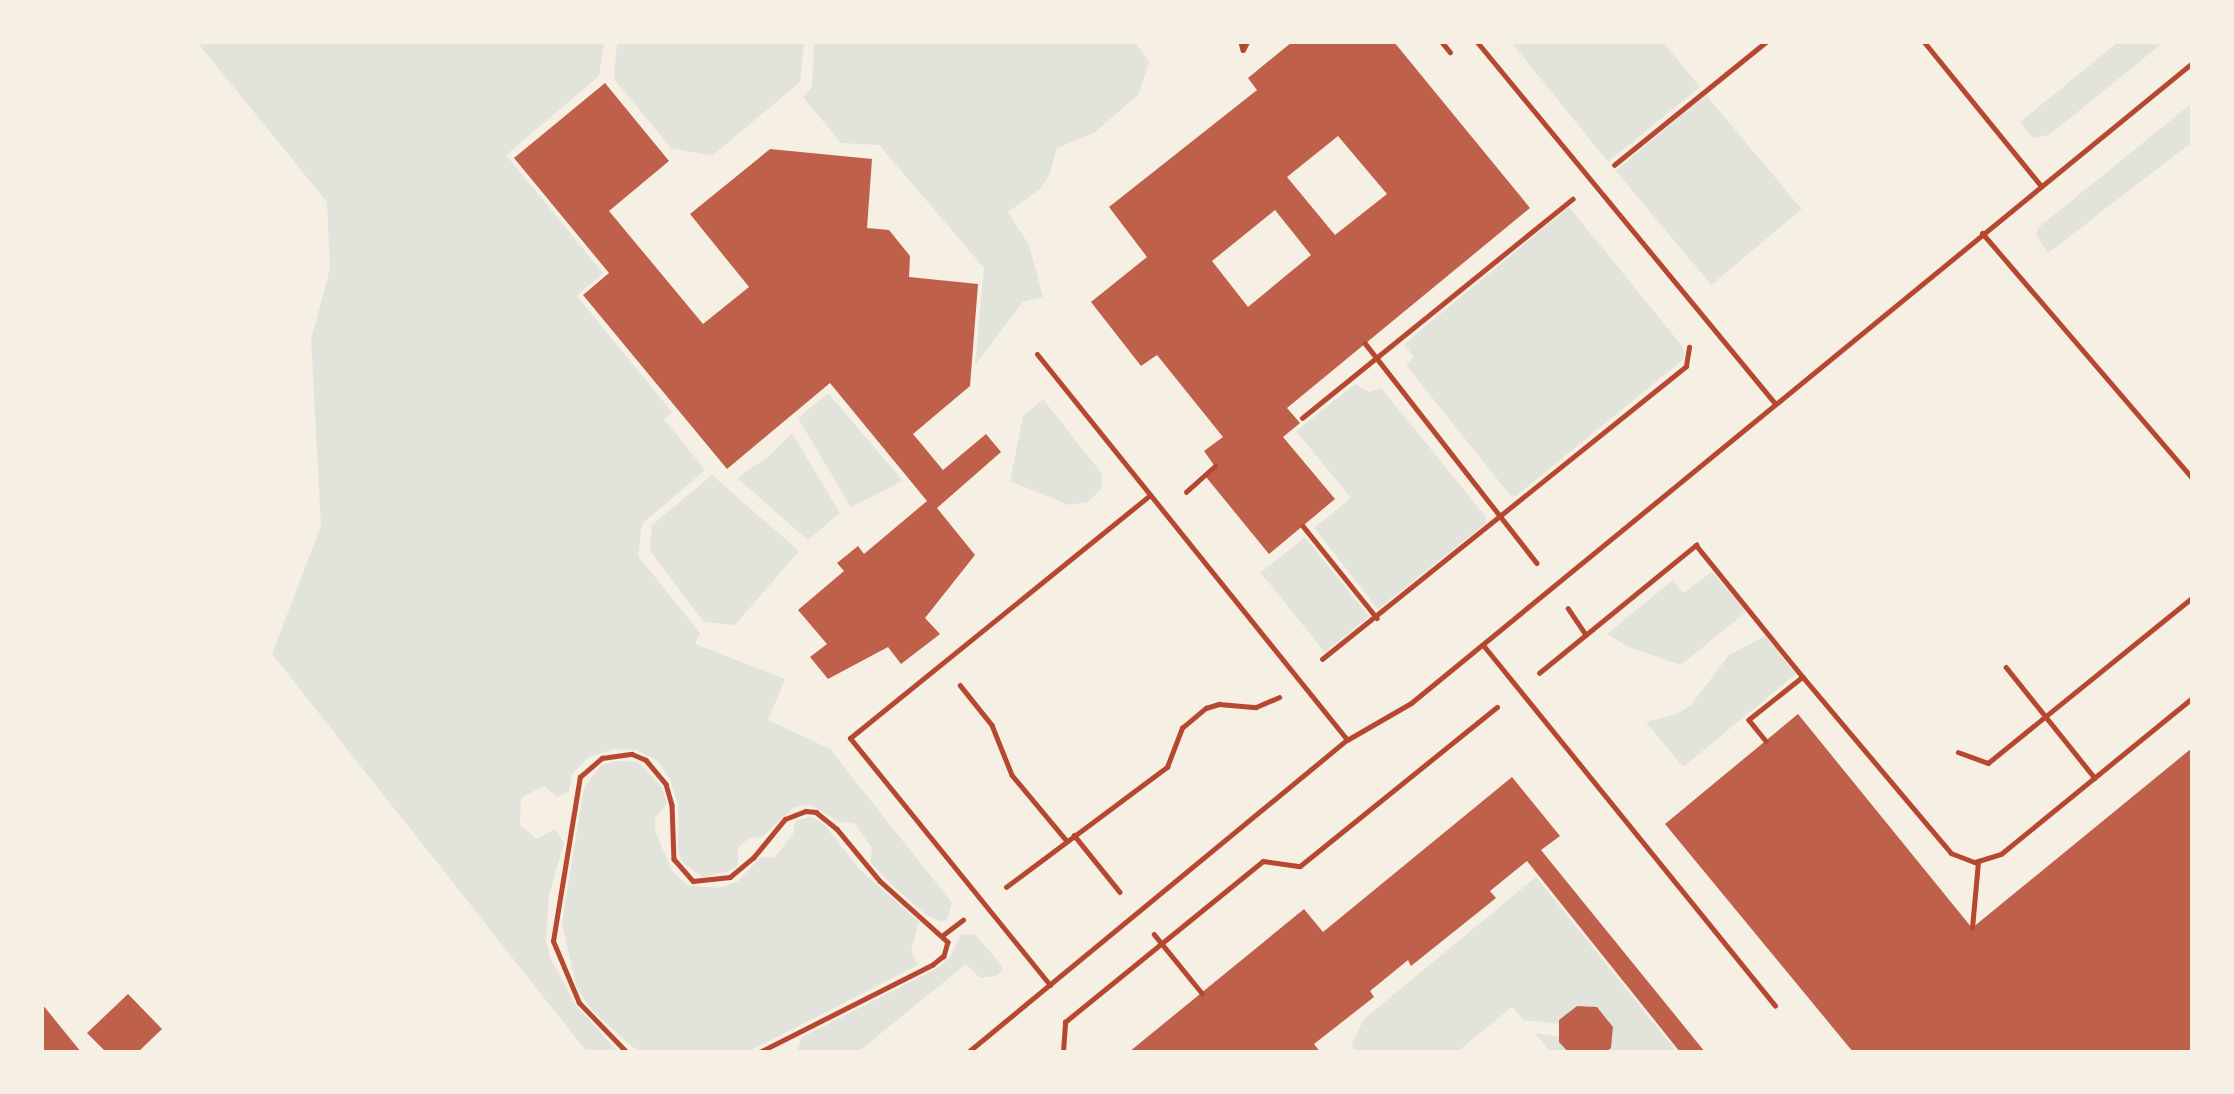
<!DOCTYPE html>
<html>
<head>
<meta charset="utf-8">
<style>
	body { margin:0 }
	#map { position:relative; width:2234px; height:1094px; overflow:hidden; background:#f6efe4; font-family:"Asap Condensed",sans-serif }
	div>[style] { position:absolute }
	.green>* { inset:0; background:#e2e4dc; transform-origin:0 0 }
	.building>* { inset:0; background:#bf614a }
	.path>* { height:4.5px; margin:-2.25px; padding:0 2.25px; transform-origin:2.25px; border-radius:2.25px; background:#b5482f }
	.service>* { height:5px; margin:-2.5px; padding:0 2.5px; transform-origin:2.5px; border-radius:2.5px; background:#b5482f }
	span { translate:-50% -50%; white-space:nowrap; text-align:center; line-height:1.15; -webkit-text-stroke:6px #f6efe4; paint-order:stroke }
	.frame { position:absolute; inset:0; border:44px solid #f6efe4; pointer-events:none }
</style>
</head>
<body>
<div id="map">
	<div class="green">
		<i style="clip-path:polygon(197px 42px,604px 42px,599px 76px,506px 155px,603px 273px,577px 296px,672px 412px,664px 419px,705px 470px,642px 524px,638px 556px,700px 633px,695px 644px,785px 679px,768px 720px,830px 749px,952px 903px,947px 919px,941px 922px,925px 914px,892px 885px,870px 862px,872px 848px,854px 823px,840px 822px,810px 805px,794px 807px,762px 837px,749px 838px,738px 848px,738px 865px,729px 871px,703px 877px,683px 863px,678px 852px,678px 805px,670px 779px,657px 760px,636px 750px,614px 749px,589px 757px,572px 774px,569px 792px,557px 797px,544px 786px,521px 798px,520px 825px,537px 839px,555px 829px,564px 843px,549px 896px,546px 940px,550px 957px,575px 1004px,618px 1052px,587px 1052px,272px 654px,321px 526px,311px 339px,330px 269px,327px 202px)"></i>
		<i style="clip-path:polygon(617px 42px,803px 42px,804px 44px,800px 82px,712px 156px,671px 148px,614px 79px)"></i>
		<i style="clip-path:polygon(814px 42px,1135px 42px,1149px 61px,1139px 94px,1094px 133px,1057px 148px,1049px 176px,1040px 189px,1008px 212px,1029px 245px,1043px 297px,1023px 302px,975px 365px,984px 268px,879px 145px,841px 143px,803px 97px,812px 87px)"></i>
		<i style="clip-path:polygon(1511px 42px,1663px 42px,1700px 87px,1608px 162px)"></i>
		<i style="clip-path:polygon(2118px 42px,2164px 42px,2049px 135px,2033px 138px,2020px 122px)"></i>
		<i style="left:1706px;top:95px;width:149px;height:118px;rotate:50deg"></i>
		<i style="clip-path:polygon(2192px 103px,2192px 142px,2048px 253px,2036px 235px,2039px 227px)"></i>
		<i style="clip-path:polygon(1569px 207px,1683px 347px,1685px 358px,1516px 496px,1510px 495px,1406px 365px,1414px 357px,1404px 344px)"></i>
		<i style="clip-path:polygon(1355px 384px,1369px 392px,1381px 388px,1486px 517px,1486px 523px,1378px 609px,1314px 528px,1351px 498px,1296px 431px)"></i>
		<i style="clip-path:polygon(828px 393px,903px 481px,851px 507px,798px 418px)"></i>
		<i style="clip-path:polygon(1043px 399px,1102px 474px,1101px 489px,1088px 502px,1069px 505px,1010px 481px,1023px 416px)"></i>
		<i style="clip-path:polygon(792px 433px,840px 513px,808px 540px,737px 478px,769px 456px)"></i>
		<i style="clip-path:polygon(712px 475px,799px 551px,735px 625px,704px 622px,650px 551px,652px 525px)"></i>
		<i style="left:1305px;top:537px;width:102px;height:57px;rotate:51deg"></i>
		<i style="clip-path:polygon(1712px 572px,1746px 612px,1681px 665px,1628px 647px,1607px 634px,1673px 580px,1683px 593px)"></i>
		<i style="clip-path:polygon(1765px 636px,1796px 674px,1683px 767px,1646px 722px,1677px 714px,1691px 705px,1729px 655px)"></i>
		<i style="clip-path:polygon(616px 761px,638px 762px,662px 787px,667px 803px,655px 818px,655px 831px,672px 871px,687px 885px,719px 888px,738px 881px,761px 857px,774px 858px,793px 834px,795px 821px,811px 817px,823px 823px,859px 869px,919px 922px,911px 951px,918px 965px,748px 1052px,641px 1052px,631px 1046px,591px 1009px,576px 986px,562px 922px,584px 788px,600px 766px)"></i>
		<i style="clip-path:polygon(1536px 877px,1677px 1052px,1606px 1052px,1611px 1048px,1613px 1027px,1597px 1007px,1578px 1006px,1559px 1024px,1524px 1020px,1512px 1007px,1457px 1052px,1356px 1052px,1351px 1045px,1364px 1019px)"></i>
		<i style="clip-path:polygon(961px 934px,975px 935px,1001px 964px,1003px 970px,996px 976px,980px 978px,966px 964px,858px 1052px,797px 1052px,802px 1037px,936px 969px,950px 957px)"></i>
		<i style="clip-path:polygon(1535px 1033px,1559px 1037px,1568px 1052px,1550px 1052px)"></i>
	</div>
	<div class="building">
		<i style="clip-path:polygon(evenodd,1292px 42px,1394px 42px,1530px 208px,1287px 408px,1300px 423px,1283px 437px,1335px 499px,1269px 554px,1206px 477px,1216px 468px,1204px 451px,1223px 437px,1157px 355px,1141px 366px,1091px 302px,1147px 257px,1109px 207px,1257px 90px,1248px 78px,1292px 42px,1338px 136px,1387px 194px,1335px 235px,1287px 177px,1338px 136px,1292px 42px,1275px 210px,1311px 255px,1248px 307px,1212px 261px,1275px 210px)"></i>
		<i style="clip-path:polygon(605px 83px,669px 161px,609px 211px,703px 324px,749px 287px,690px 214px,770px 149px,872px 159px,867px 228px,889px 230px,910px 256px,909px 277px,978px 284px,970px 386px,913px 434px,943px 470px,986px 434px,1001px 452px,937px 508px,975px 555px,925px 618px,940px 634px,901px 664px,888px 647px,828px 679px,810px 657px,827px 644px,798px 610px,844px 571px,837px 563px,858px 546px,864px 554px,927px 501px,830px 383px,727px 469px,583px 295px,609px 273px,514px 158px)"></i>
		<i style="clip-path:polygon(1798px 714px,1972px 928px,2192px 748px,2192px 1052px,1853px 1052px,1665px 824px)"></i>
		<i style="clip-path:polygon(1512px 777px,1560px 836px,1541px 850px,1705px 1052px,1680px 1052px,1527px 861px,1490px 891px,1496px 898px,1411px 966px,1408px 960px,1370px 991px,1374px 997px,1314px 1044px,1320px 1052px,1129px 1052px,1304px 909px,1323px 932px)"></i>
		<i style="clip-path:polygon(128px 994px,162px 1029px,138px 1052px,106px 1052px,87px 1033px)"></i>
		<i style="clip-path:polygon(42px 1004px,81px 1052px,42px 1052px)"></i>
		<i style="clip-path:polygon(1577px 1006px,1597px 1007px,1613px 1027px,1611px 1048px,1606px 1052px,1568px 1052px,1559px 1042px,1559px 1020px)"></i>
	</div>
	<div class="path">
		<i style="left:1241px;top:42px;width:8px;rotate:76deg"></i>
		<i style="left:1243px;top:50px;width:9px;rotate:-63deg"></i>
		<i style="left:1442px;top:42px;width:13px;rotate:51deg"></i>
		<i style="left:1614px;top:165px;width:196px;rotate:-39deg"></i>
		<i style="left:1365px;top:343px;width:279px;rotate:52deg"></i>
		<i style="left:1302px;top:418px;width:348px;rotate:-39deg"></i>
		<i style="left:1186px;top:492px;width:39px;rotate:-42deg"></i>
		<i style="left:1303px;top:526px;width:118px;rotate:51.2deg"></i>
		<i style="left:1568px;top:608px;width:32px;rotate:56deg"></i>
		<i style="left:1322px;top:659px;width:467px;rotate:-38.8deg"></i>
		<i style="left:1686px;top:366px;width:19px;rotate:-81deg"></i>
		<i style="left:2006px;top:667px;width:142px;rotate:51.3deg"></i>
		<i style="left:1539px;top:673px;width:203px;rotate:-39.2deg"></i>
		<i style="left:1696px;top:545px;width:170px;rotate:51deg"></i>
		<i style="left:1803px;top:677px;width:69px;rotate:141.5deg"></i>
		<i style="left:1749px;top:720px;width:27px;rotate:51deg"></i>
		<i style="left:1803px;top:677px;width:230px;rotate:49.9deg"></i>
		<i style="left:1951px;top:853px;width:26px;rotate:21deg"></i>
		<i style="left:1975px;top:862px;width:27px;rotate:-17deg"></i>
		<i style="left:2001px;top:854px;width:247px;rotate:-39.2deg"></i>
		<i style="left:960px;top:685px;width:51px;rotate:51.3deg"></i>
		<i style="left:992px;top:725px;width:54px;rotate:68.2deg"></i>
		<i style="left:1012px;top:775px;width:86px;rotate:50.2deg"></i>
		<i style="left:1958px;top:752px;width:32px;rotate:20deg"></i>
		<i style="left:1988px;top:763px;width:262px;rotate:-39deg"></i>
		<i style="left:1074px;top:835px;width:73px;rotate:51.1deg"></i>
		<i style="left:1006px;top:887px;width:201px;rotate:-36.7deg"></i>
		<i style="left:1167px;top:767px;width:42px;rotate:-69deg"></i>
		<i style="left:1182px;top:728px;width:31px;rotate:-40deg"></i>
		<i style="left:1206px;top:708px;width:14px;rotate:-17deg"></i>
		<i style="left:1219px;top:704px;width:37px;rotate:5deg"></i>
		<i style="left:1256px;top:707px;width:25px;rotate:-23deg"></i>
		<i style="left:1972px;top:928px;width:66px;rotate:-84.8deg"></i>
		<i style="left:1154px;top:934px;width:76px;rotate:50.9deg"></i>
		<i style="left:943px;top:935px;width:25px;rotate:-37deg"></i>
		<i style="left:626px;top:1052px;width:68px;rotate:-133.8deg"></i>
		<i style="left:579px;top:1003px;width:67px;rotate:-112.8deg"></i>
		<i style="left:553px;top:941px;width:166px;rotate:-80.7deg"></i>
		<i style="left:580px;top:777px;width:29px;rotate:-41deg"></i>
		<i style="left:602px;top:758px;width:30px;rotate:-8deg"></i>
		<i style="left:632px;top:754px;width:15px;rotate:23deg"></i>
		<i style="left:646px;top:760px;width:31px;rotate:50deg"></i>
		<i style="left:666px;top:784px;width:22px;rotate:74deg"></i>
		<i style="left:672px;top:805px;width:54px;rotate:87.9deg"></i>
		<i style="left:674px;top:859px;width:29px;rotate:49deg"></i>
		<i style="left:693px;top:881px;width:37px;rotate:-6deg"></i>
		<i style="left:730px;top:877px;width:30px;rotate:-40deg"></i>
		<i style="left:753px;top:858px;width:50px;rotate:-50.6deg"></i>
		<i style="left:785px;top:819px;width:22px;rotate:-21deg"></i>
		<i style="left:806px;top:811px;width:10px;rotate:6deg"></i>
		<i style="left:816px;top:812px;width:27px;rotate:39deg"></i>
		<i style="left:837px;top:829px;width:67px;rotate:50.4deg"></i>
		<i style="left:880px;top:881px;width:91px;rotate:41.9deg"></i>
		<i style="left:948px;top:942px;width:15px;rotate:106deg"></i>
		<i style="left:944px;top:956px;width:14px;rotate:141deg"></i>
		<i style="left:933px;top:965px;width:193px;rotate:153.2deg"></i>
		<i style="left:1063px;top:1052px;width:30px;rotate:-86deg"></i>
		<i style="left:1065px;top:1022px;width:255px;rotate:-39.1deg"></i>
		<i style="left:1263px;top:861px;width:37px;rotate:8deg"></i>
		<i style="left:1300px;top:866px;width:253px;rotate:-38.9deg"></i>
	</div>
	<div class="service">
		<i style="left:1477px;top:42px;width:469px;rotate:50.5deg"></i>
		<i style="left:1924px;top:42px;width:186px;rotate:50.9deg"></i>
		<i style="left:1982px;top:233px;width:323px;rotate:49.4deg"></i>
		<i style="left:1037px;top:354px;width:495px;rotate:51.2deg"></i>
		<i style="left:1483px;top:645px;width:464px;rotate:51deg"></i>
		<i style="left:1050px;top:985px;width:318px;rotate:-129deg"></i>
		<i style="left:850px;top:738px;width:386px;rotate:-39deg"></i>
		<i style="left:968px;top:1052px;width:491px;rotate:-39.5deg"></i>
		<i style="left:1347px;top:740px;width:74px;rotate:-30deg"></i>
		<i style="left:1411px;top:703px;width:1010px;rotate:-39.33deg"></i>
	</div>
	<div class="frame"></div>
</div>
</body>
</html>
